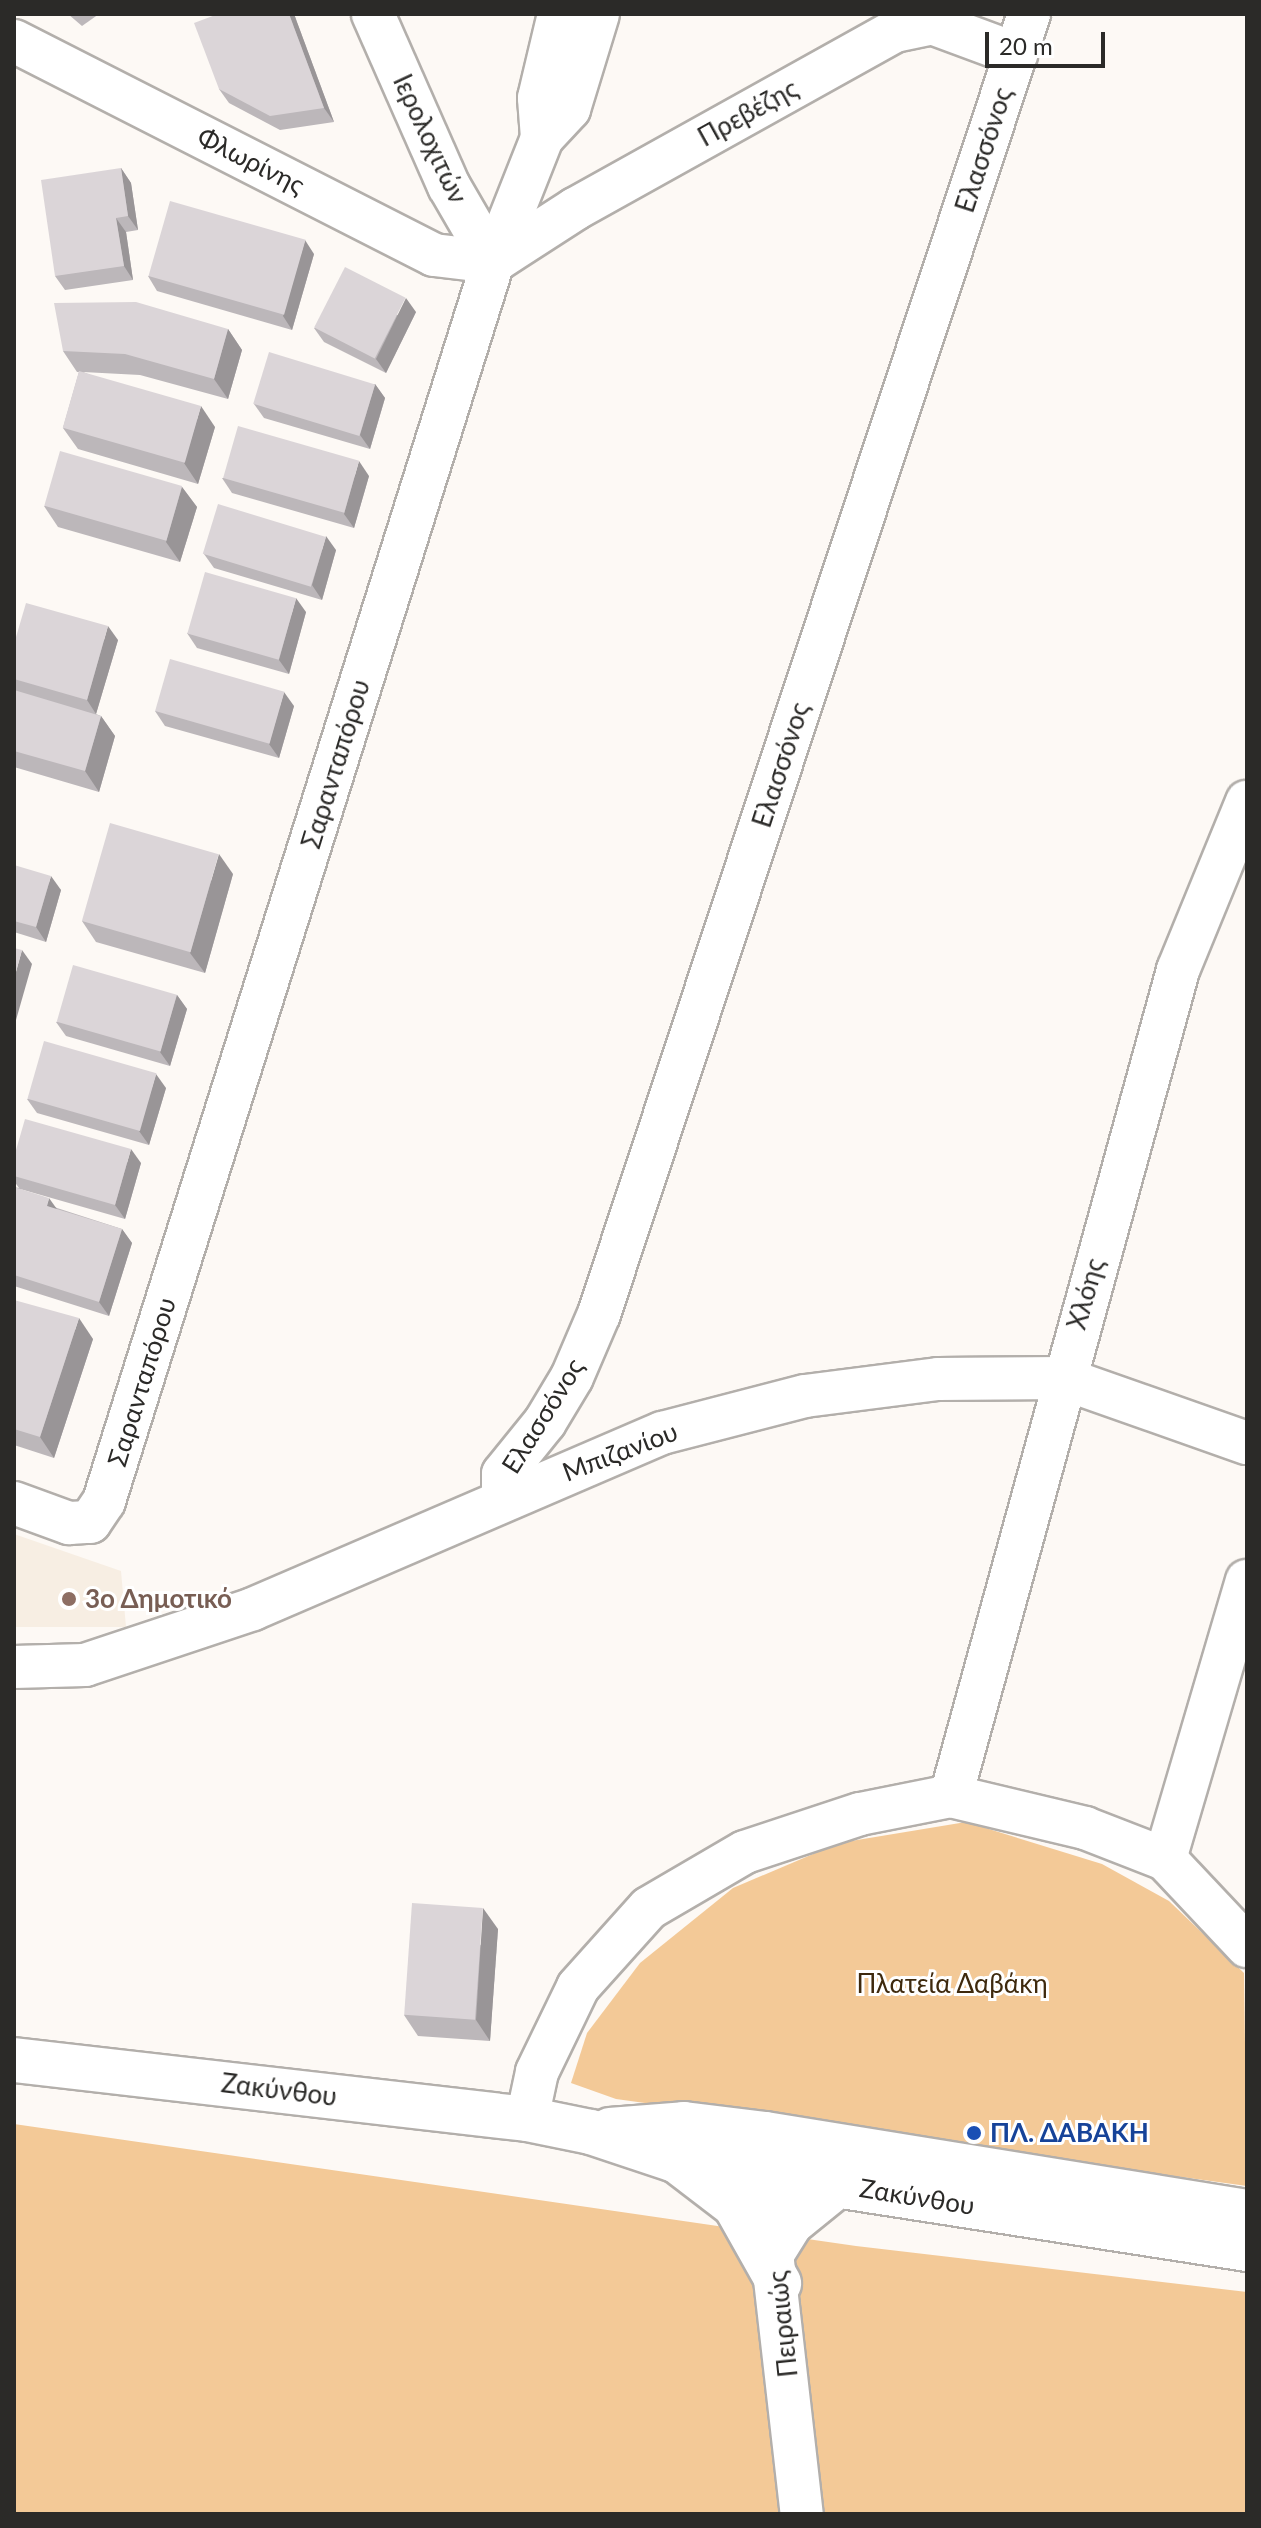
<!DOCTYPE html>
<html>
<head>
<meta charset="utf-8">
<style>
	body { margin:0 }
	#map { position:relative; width:1261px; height:2528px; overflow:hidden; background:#fdf9f5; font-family:Lato,sans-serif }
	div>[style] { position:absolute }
	.built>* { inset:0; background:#f7eee3 }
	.green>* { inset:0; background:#f3c997 }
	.roads { filter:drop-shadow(2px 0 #b3afab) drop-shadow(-2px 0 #b3afab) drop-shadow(0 2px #b3afab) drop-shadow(0 -2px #b3afab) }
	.street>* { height:42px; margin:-21px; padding:0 21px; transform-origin:21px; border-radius:21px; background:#fff }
	.secondary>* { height:44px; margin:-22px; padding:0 22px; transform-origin:22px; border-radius:22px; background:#fff }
	.wall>* { inset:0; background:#bcb7ba }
	.shaded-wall>* { inset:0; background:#999597 }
	.building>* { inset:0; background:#dbd5d8; transform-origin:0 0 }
	.dots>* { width:22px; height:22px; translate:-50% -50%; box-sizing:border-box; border:4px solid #fff; border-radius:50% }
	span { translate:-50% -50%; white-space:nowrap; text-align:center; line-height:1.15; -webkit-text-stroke:6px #fff; paint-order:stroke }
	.street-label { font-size:26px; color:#2b2a28 }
	.education-label { font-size:26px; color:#785e54; font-weight:700 }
	.left { translate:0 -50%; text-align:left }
	.park-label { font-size:26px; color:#3e290d }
	.transit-label { font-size:26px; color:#164399; font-weight:700 }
	.frame { position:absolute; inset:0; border:16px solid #2b2a28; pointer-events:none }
	.scale { position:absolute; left:985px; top:32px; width:120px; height:36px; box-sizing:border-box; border:4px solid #2b2a28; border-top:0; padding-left:10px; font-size:24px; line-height:28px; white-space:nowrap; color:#2b2a28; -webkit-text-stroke:6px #fff; paint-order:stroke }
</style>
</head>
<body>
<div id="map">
	<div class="built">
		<i style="clip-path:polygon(14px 1534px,121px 1571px,126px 1627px,14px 1627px)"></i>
	</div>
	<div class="green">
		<i style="clip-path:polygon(966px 1822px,1102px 1864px,1169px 1901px,1244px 1973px,1247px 2186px,616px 2099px,571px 2083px,587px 2033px,640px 1963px,733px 1888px,839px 1843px)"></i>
		<i style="clip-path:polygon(14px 2124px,856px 2246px,1247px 2292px,1247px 2514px,14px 2514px)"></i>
	</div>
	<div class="roads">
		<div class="street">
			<i style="left:373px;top:14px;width:188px;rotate:66.2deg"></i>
			<i style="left:449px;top:186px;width:88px;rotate:59.9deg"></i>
			<i style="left:14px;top:41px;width:471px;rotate:27deg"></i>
			<i style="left:434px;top:255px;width:59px;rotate:6.8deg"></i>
			<i style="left:542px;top:138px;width:40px;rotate:-94.3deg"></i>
			<i style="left:539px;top:98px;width:86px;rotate:-76.6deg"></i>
			<i style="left:493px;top:262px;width:98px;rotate:-32.9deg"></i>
			<i style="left:575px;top:209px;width:366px;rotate:-29.1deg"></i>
			<i style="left:895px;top:31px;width:38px;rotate:-12deg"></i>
			<i style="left:932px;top:23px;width:90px;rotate:20.3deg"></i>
			<i style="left:503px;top:1498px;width:24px;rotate:-90deg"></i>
			<i style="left:503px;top:1474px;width:67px;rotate:-51.1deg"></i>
			<i style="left:545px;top:1422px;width:52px;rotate:-59deg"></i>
			<i style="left:572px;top:1377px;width:69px;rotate:-66.8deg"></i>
			<i style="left:599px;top:1314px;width:1369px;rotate:-71.7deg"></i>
			<i style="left:14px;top:1503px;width:59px;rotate:20deg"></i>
			<i style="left:69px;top:1523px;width:21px;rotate:-3deg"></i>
			<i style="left:90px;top:1522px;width:25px;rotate:-56deg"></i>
			<i style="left:104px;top:1501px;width:1299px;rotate:-72.57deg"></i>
			<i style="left:493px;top:262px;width:133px;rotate:-68.4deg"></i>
			<i style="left:542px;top:138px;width:40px;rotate:-47deg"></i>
			<i style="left:569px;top:109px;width:99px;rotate:-73deg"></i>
			<i style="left:14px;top:1667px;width:71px;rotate:-1.6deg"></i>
			<i style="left:85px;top:1665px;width:177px;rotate:-18.4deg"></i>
			<i style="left:253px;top:1609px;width:445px;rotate:-23.3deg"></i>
			<i style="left:662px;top:1433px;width:148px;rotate:-14.5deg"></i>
			<i style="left:805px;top:1396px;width:134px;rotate:-7.3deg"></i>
			<i style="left:938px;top:1379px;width:124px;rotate:-0.5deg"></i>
			<i style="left:1062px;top:1378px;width:196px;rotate:19.4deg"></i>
			<i style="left:951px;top:1796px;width:857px;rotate:-74.63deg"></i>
			<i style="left:1178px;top:970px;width:182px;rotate:-67.7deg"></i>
			<i style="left:1165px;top:1859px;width:290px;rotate:-73.6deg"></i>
			<i style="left:527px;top:2119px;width:48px;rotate:-78deg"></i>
			<i style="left:537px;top:2072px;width:94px;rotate:-64.2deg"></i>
			<i style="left:578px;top:1987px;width:106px;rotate:-48.1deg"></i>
			<i style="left:649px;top:1908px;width:111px;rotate:-30.3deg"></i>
			<i style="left:745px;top:1852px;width:121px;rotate:-18.3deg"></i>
			<i style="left:860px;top:1814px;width:93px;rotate:-11.2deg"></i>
			<i style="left:951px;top:1796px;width:138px;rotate:13.4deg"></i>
			<i style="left:1085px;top:1828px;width:86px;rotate:21.2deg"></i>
			<i style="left:1165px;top:1859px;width:120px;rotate:46.7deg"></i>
			<i style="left:765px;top:2142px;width:32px;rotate:94deg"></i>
			<i style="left:763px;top:2174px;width:342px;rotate:83.5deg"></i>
		</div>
		<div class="secondary">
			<i style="left:14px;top:2060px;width:516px;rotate:6.56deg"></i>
			<i style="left:527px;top:2119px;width:65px;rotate:11.5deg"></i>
			<i style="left:591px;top:2132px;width:89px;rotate:18.4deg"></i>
			<i style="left:675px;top:2160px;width:579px;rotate:8.84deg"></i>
			<i style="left:610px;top:2130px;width:74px;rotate:-4.6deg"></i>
			<i style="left:684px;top:2124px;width:82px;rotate:7deg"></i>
			<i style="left:765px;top:2134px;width:488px;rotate:9.2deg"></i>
			<i style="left:680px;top:2163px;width:69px;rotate:37.4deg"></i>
			<i style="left:735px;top:2205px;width:90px;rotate:60.6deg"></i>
			<i style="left:774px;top:2250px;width:32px;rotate:-58deg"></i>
			<i style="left:791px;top:2223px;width:62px;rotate:-39.1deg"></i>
		</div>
	</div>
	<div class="wall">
		<i style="clip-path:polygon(68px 14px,99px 14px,82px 26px)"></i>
		<i style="clip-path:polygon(218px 14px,294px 14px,334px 122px,280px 130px,229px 103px,219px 89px)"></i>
		<i style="clip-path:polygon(121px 168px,131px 183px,138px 230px,126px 232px,133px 280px,65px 290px,55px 276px)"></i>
		<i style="clip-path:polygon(314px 254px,292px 330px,157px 291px,148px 276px)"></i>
		<i style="clip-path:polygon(416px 312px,386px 373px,324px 342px,314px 328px)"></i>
		<i style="clip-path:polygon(228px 329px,242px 350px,228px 399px,140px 375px,83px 372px,215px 427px,198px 484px,78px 449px,63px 428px,79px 372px,77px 372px,63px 351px)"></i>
		<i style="clip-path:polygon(375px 384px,385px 398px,370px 449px,264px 418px,254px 404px)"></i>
		<i style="clip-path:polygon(369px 476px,354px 528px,232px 493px,222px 478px)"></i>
		<i style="clip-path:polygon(182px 487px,197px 507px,180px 562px,58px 527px,44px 506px)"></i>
		<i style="clip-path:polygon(336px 550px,322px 600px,214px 568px,204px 554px)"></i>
		<i style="clip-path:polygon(306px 612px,289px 674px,197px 648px,187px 633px)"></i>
		<i style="clip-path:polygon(118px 640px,96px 714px,101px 716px,115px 736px,99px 792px,14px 767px,14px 644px)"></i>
		<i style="clip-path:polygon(294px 706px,279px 758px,165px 726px,155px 711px)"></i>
		<i style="clip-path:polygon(14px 865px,61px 890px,46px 942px,14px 932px)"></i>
		<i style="clip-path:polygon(233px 874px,205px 973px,96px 942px,82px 921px)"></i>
		<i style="clip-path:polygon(177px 995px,187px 1009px,170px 1066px,66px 1036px,56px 1022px)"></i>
		<i style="clip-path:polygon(166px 1088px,149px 1145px,37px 1113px,27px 1099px)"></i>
		<i style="clip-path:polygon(14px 1157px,141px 1163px,125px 1219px,20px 1189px,57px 1208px,122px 1229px,132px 1243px,109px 1316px,14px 1286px,14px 1187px,19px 1188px,14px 1181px)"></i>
		<i style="clip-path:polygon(14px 1300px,93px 1339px,54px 1458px,14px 1445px)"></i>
		<i style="clip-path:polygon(498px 1929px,490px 2041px,418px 2036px,404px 2015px)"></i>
	</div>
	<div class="shaded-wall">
		<i style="clip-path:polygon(289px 14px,294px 14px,334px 122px,324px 108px)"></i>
		<i style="clip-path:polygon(121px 168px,131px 183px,138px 230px,128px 216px)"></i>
		<i style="clip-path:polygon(116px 218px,126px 232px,133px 280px,124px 266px)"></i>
		<i style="clip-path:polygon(305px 240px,314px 254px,292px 330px,283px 316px)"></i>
		<i style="clip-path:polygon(406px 298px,416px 312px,386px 373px,376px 359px)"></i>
		<i style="clip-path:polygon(228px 329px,242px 350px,228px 399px,214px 379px)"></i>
		<i style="clip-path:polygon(375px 384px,385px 398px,370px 449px,360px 435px)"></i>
		<i style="clip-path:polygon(201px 406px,215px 427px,198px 484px,184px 463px)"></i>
		<i style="clip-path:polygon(359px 461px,369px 476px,354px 528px,344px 514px)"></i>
		<i style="clip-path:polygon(182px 487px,197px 507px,180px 562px,166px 542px)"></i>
		<i style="clip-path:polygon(326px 536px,336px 550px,322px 600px,312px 585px)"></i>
		<i style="clip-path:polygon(296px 598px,306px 612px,289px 674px,279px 660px)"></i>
		<i style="clip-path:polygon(108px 626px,118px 640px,96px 714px,87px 700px)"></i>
		<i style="clip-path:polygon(284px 692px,294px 706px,279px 758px,269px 744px)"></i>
		<i style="clip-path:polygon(101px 716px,115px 736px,99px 792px,85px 771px)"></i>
		<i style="clip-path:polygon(219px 854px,233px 874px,205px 973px,190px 953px)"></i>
		<i style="clip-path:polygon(51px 876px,61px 890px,46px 942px,36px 927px)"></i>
		<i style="clip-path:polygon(22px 950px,32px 964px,16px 1020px,14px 1016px,14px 979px)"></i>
		<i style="clip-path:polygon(177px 995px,187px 1009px,170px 1066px,160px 1052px)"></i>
		<i style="clip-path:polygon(156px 1074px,166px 1088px,149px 1145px,139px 1131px)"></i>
		<i style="clip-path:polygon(131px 1149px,141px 1163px,125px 1219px,115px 1205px)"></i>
		<i style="clip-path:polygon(49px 1198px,59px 1212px,47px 1206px)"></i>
		<i style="clip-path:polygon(122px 1229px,132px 1243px,109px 1316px,99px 1302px)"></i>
		<i style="clip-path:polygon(79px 1318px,93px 1339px,54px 1458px,40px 1437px)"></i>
		<i style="clip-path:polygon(483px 1908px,498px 1929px,490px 2041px,476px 2020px)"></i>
	</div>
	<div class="building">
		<i style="clip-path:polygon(218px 14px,289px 14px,324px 108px,270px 116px,219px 89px,194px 23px)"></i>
		<i style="clip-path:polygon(121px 168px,128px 216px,116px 218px,124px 266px,55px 276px,41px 180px)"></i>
		<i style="left:170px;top:201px;width:141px;height:78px;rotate:16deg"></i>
		<i style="left:345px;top:267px;width:68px;height:68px;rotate:27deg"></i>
		<i style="clip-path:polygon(136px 302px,228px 329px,214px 379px,125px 354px,63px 351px,54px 303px)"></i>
		<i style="left:269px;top:352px;width:111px;height:54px;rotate:17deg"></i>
		<i style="left:79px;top:371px;width:127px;height:59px;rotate:16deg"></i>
		<i style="left:238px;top:426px;width:126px;height:54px;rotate:16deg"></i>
		<i style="left:60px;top:451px;width:127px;height:57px;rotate:16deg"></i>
		<i style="left:218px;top:504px;width:113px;height:52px;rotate:17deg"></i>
		<i style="left:205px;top:572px;width:95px;height:64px;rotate:16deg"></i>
		<i style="clip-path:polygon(26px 603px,108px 626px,87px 700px,14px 679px,14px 644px)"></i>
		<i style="left:170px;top:659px;width:119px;height:54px;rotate:16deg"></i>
		<i style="clip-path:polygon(14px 690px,101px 716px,85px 771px,14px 751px)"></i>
		<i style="left:110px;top:823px;width:113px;height:102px;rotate:16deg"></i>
		<i style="clip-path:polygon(14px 865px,51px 876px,36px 927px,14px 921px)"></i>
		<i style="clip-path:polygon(14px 948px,22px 950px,14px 979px)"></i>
		<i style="left:73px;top:965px;width:108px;height:59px;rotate:16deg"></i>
		<i style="left:44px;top:1041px;width:117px;height:60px;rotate:16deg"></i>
		<i style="clip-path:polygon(25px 1119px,131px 1149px,115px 1205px,14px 1176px,14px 1157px)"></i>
		<i style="clip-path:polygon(14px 1187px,49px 1198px,47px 1206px,122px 1229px,99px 1302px,14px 1275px)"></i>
		<i style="clip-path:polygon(14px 1300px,79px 1318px,40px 1437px,14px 1429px)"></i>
		<i style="left:412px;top:1903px;width:71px;height:112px;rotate:4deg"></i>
	</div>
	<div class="dots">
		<i style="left:69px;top:1599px;background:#8d6e63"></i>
		<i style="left:974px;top:2133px;background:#1a4fb4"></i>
	</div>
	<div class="street-label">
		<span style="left:748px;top:113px;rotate:-29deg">Πρεβέζης</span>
		<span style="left:430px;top:139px;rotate:65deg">Ιερολοχιτών</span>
		<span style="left:984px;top:150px;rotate:-72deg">Ελασσόνος</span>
		<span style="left:251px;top:161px;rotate:27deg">Φλωρίνης</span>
		<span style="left:336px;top:764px;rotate:-73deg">Σαρανταπόρου</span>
		<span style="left:781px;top:765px;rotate:-72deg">Ελασσόνος</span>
		<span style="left:1086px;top:1294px;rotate:-74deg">Χλόης</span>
		<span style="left:142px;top:1382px;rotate:-73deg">Σαρανταπόρου</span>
		<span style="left:543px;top:1416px;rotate:-58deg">Ελασσόνος</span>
		<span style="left:620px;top:1452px;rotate:-21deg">Μπιζανίου</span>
		<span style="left:279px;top:2090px;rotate:7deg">Ζακύνθου</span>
		<span style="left:917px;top:2197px;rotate:9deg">Ζακύνθου</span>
		<span style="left:783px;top:2324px;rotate:-96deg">Πειραιώς</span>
	</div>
	<div class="education-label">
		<span class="left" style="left:85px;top:1599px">3ο Δημοτικό</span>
	</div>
	<div class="park-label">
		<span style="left:952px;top:1984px">Πλατεία Δαβάκη</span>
	</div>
	<div class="transit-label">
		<span class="left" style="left:990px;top:2133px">ΠΛ. ΔΑΒΑΚΗ</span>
	</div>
	<div class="frame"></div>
	<div class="scale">20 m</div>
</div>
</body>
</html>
